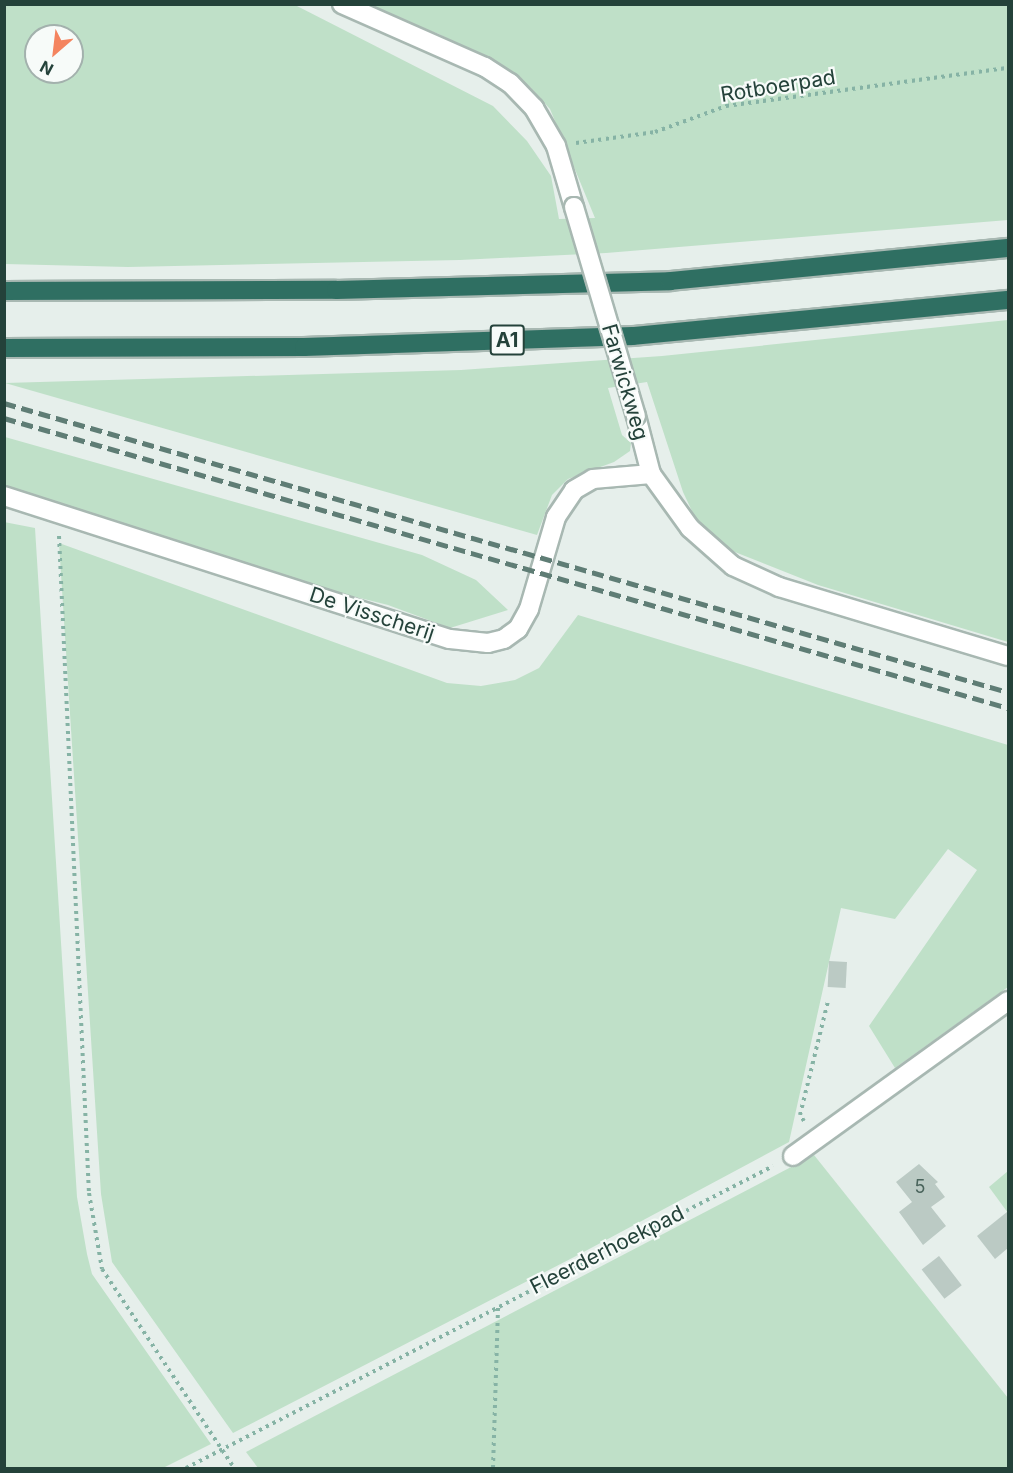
<!DOCTYPE html>
<html>
<head>
<meta charset="utf-8">
<style>
	body { margin:0 }
	#map { position:relative; width:1013px; height:1473px; overflow:hidden; background:#e6efeb; font-family:Inter,sans-serif }
	div>[style] { position:absolute }
	.green>* { inset:0; background:#bfe0c8 }
	.building>* { inset:0; background:#bbcac4; transform-origin:0 0 }
	.path>* { height:4px; margin-top:-2px; transform-origin:0; background:repeating-linear-gradient(90deg,#86b3a5 0 3px,transparent 0 7.5px) }
	.roads { filter:drop-shadow(2px 0 #a8b8b2) drop-shadow(-2px 0 #a8b8b2) drop-shadow(0 2px #a8b8b2) drop-shadow(0 -2px #a8b8b2) }
	.minor>* { height:18px; margin:-9px; padding:0 9px; transform-origin:9px; border-radius:9px; background:#fff }
	.highway>* { height:18px; margin:-9px; padding:0 9px; transform-origin:9px; border-radius:9px; background:#2f6f62 }
	.rail>* { height:4.5px; margin-top:-2.25px; transform-origin:0; background:repeating-linear-gradient(90deg,#5f7d75 0 12px,transparent 0 18px) }
	.bridges { filter:drop-shadow(2px 0 #a8b8b2) drop-shadow(-2px 0 #a8b8b2) drop-shadow(0 2px #a8b8b2) drop-shadow(0 -2px #a8b8b2) }
	.minor-bridge>* { height:18px; margin:-9px; padding:0 9px; transform-origin:9px; border-radius:9px; background:#fff }
	span { translate:-50% -50%; white-space:nowrap; text-align:center; line-height:1.15; -webkit-text-stroke:4.5px #f7fbf9; paint-order:stroke }
	.number-label { font-size:18px; color:#4a645c }
	.number-label span { -webkit-text-stroke-width:0 }
	.shield-label span { padding:2px 4px; background:#f7fbf9; border:2px solid; border-radius:4px; -webkit-text-stroke-width:0 }
	.shield-label { font-size:20px; color:#24423a; font-weight:700 }
	.street-label { font-size:21px; color:#24423a }
	.frame { position:absolute; inset:0; border:6px solid #24423a; pointer-events:none }
	.north { position:absolute; left:24px; top:24px; width:60px; height:60px; box-sizing:border-box; background:#f7fbf9; border:2px solid #a3b1ad; border-radius:50%; rotate:208deg; font-size:16px; font-weight:700; line-height:24px; text-align:center; color:#24423a }
	.north::after { content:''; display:block; margin:auto; width:21px; height:27px; background:#f4845f; clip-path:polygon(50% 0,100% 100%,50% 72%,0 100%) }
</style>
</head>
<body>
<div id="map">
	<div class="green">
		<i style="clip-path:polygon(evenodd,5px 5px,295px 5px,493px 106px,527px 141px,551px 176px,559px 219px,595px 218px,550px 109px,530px 87px,503px 68px,439px 34px,359px 5px,1008px 5px,1008px 220px,606px 253px,460px 260px,128px 267px,5px 264px,5px 5px,36px 36px,72px 36px,72px 72px,36px 72px,36px 36px)"></i>
		<i style="clip-path:polygon(1008px 320px,1008px 642px,818px 585px,717px 545px,698px 524px,683px 492px,647px 382px,608px 388px,622px 435px,631px 443px,630px 451px,614px 462px,568px 479px,552px 495px,537px 535px,5px 383px,461px 370px,662px 356px)"></i>
		<i style="clip-path:polygon(5px 437px,422px 555px,476px 580px,508px 610px,450px 628px,388px 605px,316px 587px,66px 508px,5px 487px)"></i>
		<i style="clip-path:polygon(4px 522px,35px 528px,77px 1197px,87px 1254px,92px 1274px,211px 1444px,163px 1468px,5px 1468px)"></i>
		<i style="clip-path:polygon(59px 543px,447px 683px,481px 686px,515px 680px,539px 668px,578px 615px,1008px 745px,1008px 987px,895px 1068px,869px 1026px,977px 870px,948px 849px,895px 919px,841px 908px,789px 1142px,578px 1255px,233px 1433px,112px 1262px,101px 1194px)"></i>
		<i style="clip-path:polygon(814px 1155px,1008px 1398px,1008px 1468px,258px 1468px,246px 1452px)"></i>
		<i style="clip-path:polygon(1008px 1171px,1008px 1213px,989px 1187px)"></i>
	</div>
	<div class="building">
		<i style="left:829px;top:961px;width:18px;height:26px;rotate:3deg"></i>
		<i style="clip-path:polygon(919px 1164px,938px 1182px,935px 1184px,945px 1197px,931px 1207px,946px 1226px,923px 1245px,899px 1212px,912px 1202px,896px 1182px)"></i>
		<i style="clip-path:polygon(1007px 1212px,1008px 1248px,995px 1259px,977px 1236px)"></i>
		<i style="left:939px;top:1256px;width:37px;height:22px;rotate:52deg"></i>
	</div>
	<div class="path">
		<i style="left:576px;top:143px;width:80px;rotate:-7.9deg"></i>
		<i style="left:655px;top:132px;width:76px;rotate:-20.1deg"></i>
		<i style="left:726px;top:106px;width:285px;rotate:-7.7deg"></i>
		<i style="left:59px;top:536px;width:658px;rotate:87.39deg"></i>
		<i style="left:89px;top:1193px;width:77px;rotate:80.3deg"></i>
		<i style="left:102px;top:1269px;width:239px;rotate:56.4deg"></i>
		<i style="left:804px;top:1121px;width:7px;rotate:-124deg"></i>
		<i style="left:800px;top:1115px;width:117px;rotate:-76.2deg"></i>
		<i style="left:186px;top:1468px;width:660px;rotate:-27.22deg"></i>
		<i style="left:493px;top:1468px;width:163px;rotate:-88.2deg"></i>
	</div>
	<div class="roads">
		<div class="minor">
			<i style="left:342px;top:4px;width:156px;rotate:23.8deg"></i>
			<i style="left:485px;top:67px;width:30px;rotate:33deg"></i>
			<i style="left:510px;top:83px;width:35px;rotate:46deg"></i>
			<i style="left:534px;top:108px;width:44px;rotate:59.9deg"></i>
			<i style="left:556px;top:146px;width:64px;rotate:73.6deg"></i>
			<i style="left:636px;top:416px;width:60px;rotate:75.5deg"></i>
			<i style="left:651px;top:474px;width:67px;rotate:54.2deg"></i>
			<i style="left:690px;top:528px;width:57px;rotate:41.5deg"></i>
			<i style="left:733px;top:566px;width:51px;rotate:24.5deg"></i>
			<i style="left:779px;top:587px;width:239px;rotate:16.8deg"></i>
			<i style="left:4px;top:496px;width:468px;rotate:17.8deg"></i>
			<i style="left:450px;top:639px;width:38px;rotate:6deg"></i>
			<i style="left:488px;top:643px;width:16px;rotate:-14deg"></i>
			<i style="left:504px;top:639px;width:17px;rotate:-36deg"></i>
			<i style="left:518px;top:629px;width:23px;rotate:-61deg"></i>
			<i style="left:529px;top:609px;width:96px;rotate:-73.6deg"></i>
			<i style="left:556px;top:517px;width:32px;rotate:-56deg"></i>
			<i style="left:574px;top:490px;width:22px;rotate:-30deg"></i>
			<i style="left:593px;top:479px;width:58px;rotate:-4.9deg"></i>
			<i style="left:793px;top:1156px;width:265px;rotate:-35.8deg"></i>
		</div>
		<div class="highway">
			<i style="left:4px;top:291px;width:332px;rotate:-0.2deg"></i>
			<i style="left:336px;top:290px;width:334px;rotate:-1.5deg"></i>
			<i style="left:670px;top:281px;width:340px;rotate:-5.6deg"></i>
			<i style="left:4px;top:348px;width:300px;rotate:-0.2deg"></i>
			<i style="left:304px;top:347px;width:329px;rotate:-1.9deg"></i>
			<i style="left:633px;top:336px;width:377px;rotate:-5.5deg"></i>
		</div>
	</div>
	<div class="rail">
		<i style="left:4px;top:403px;width:1045px;rotate:16.06deg"></i>
		<i style="left:4px;top:418px;width:1045px;rotate:16.11deg"></i>
	</div>
	<div class="bridges">
		<div class="minor-bridge">
			<i style="left:574px;top:207px;width:218px;rotate:73.5deg"></i>
		</div>
	</div>
	<div class="number-label">
		<span style="left:920px;top:1187px">5</span>
	</div>
	<div class="shield-label">
		<span style="left:507px;top:340px">A1</span>
	</div>
	<div class="street-label">
		<span style="left:778px;top:86px;rotate:-9deg">Rotboerpad</span>
		<span style="left:625px;top:382px;rotate:74deg">Farwickweg</span>
		<span style="left:372px;top:614px;rotate:18deg">De Visscherij</span>
		<span style="left:607px;top:1250px;rotate:-27deg">Fleerderhoekpad</span>
	</div>
	<div class="frame"></div>
	<div class="north">N</div>
</div>
</body>
</html>
